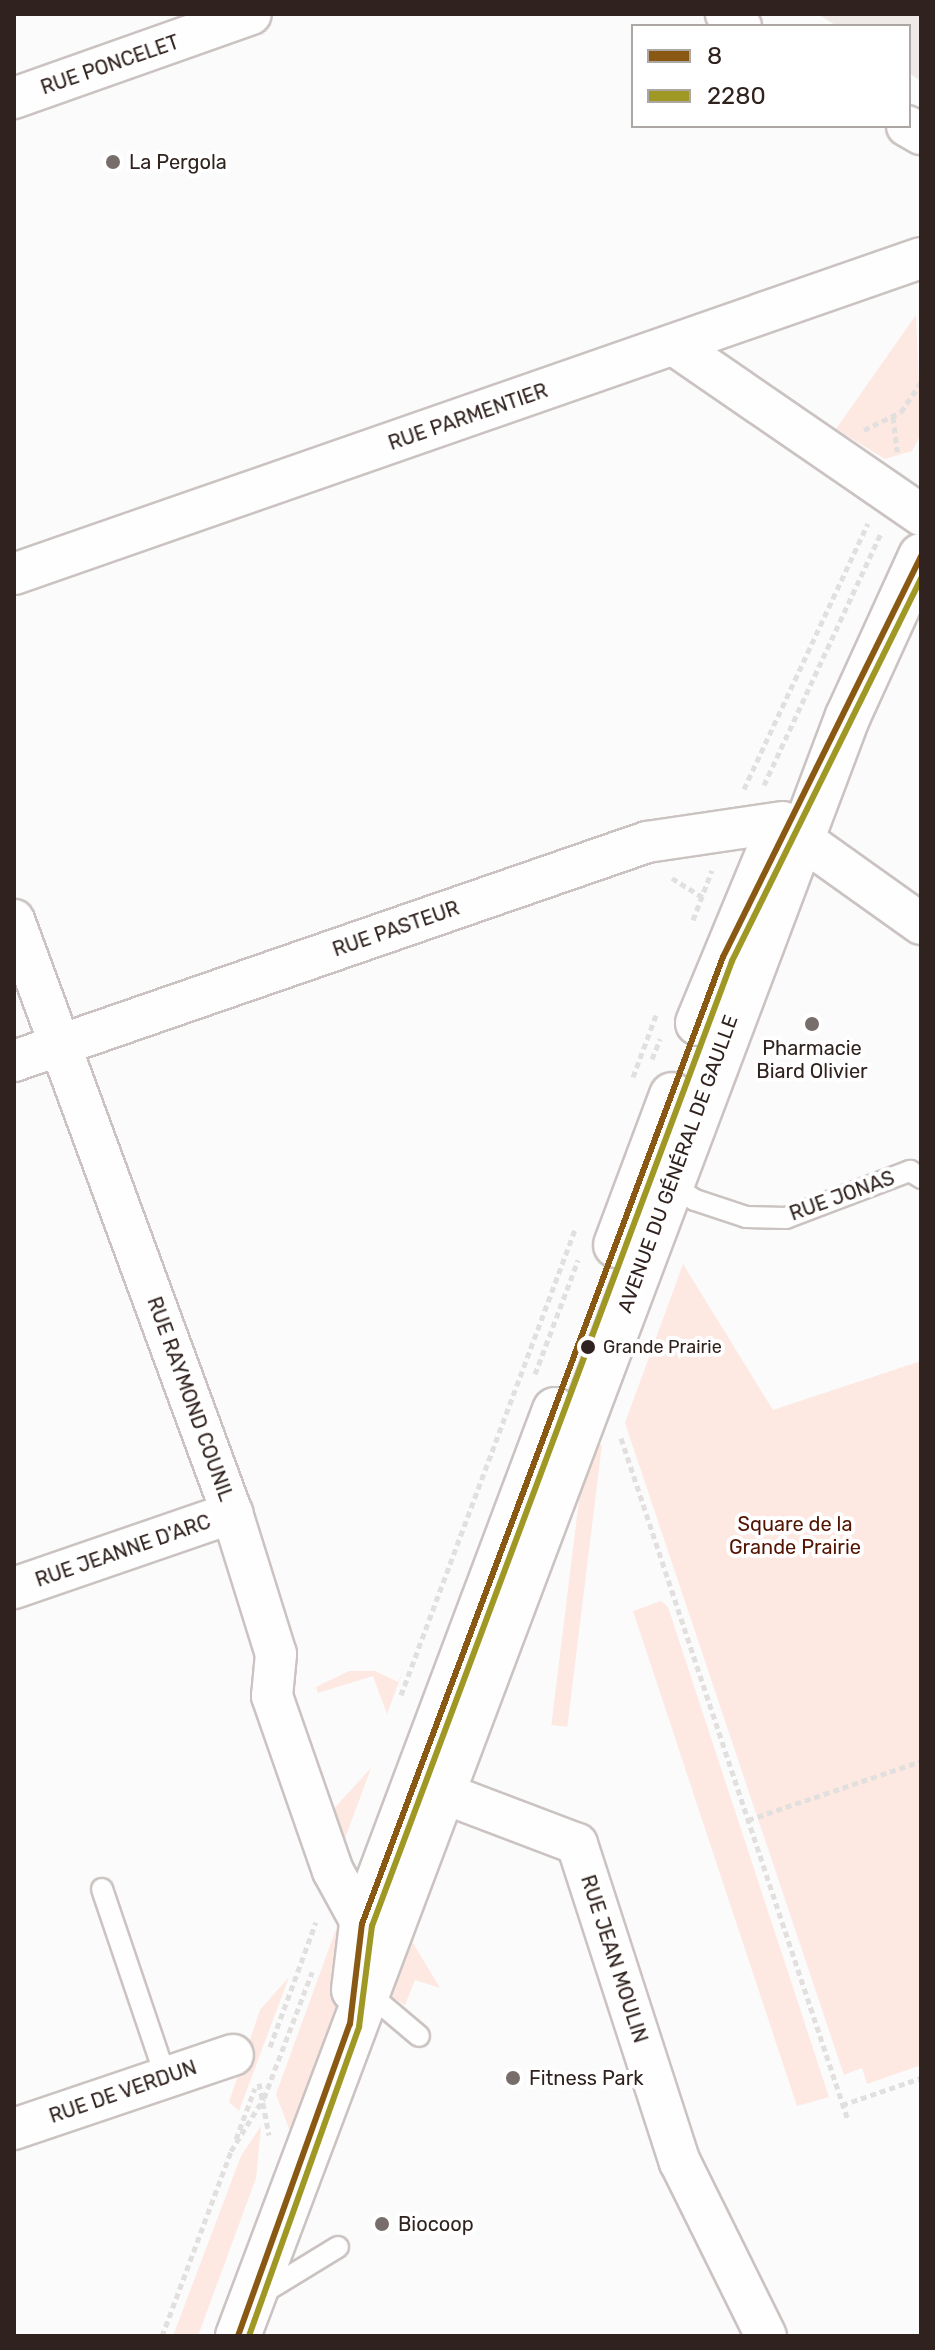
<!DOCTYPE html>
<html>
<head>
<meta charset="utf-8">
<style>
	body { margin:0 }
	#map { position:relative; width:935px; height:2350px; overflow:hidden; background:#fbfbfb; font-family:Rubik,sans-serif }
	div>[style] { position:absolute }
	.built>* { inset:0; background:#efe9e7 }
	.green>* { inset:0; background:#fde8e2; transform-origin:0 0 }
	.path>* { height:5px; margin-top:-2.5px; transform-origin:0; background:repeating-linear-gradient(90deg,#e1e0df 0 6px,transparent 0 10px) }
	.roads { filter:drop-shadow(2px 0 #cac3c1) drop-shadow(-2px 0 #cac3c1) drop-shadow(0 2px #cac3c1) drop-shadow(0 -2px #cac3c1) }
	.lane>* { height:20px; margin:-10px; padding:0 10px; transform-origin:10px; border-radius:10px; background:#fefefe }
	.street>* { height:40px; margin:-20px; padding:0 20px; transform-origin:20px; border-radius:20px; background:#fefefe }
	.primary>* { height:44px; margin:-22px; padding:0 22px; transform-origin:22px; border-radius:22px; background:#fefefe }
	.bus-1>* { height:6px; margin:-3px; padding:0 3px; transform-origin:3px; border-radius:3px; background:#895913 }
	.bus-2>* { height:6px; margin:-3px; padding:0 3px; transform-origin:3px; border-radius:3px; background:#9f9825 }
	.dots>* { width:22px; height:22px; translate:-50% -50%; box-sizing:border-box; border:4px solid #fff; border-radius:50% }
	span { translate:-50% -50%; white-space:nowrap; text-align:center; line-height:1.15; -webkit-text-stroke:8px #fff; paint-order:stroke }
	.bus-label { font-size:18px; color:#30221e }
	.left { translate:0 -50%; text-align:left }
	.street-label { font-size:20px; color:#30221e }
	.poi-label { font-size:20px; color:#30221e }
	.park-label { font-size:20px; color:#531502 }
	.frame { position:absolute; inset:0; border:16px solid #30221e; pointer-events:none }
	.legend { position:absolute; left:631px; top:24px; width:280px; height:104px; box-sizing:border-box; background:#fff; border:2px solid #aca7a5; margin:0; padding:10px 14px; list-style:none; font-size:24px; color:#30221e }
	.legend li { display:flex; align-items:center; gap:16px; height:40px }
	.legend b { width:40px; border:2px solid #aca7a5 }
</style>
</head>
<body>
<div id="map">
	<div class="built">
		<i style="clip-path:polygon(818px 14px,921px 14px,921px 81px,909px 73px,909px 26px,837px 26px)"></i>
	</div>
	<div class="green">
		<i style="clip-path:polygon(916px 315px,921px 434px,912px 451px,885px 459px,836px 429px)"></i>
		<i style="clip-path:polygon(683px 1264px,773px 1410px,921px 1361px,921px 2065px,867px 2084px,862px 2068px,844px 2075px,625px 1423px)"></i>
		<i style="left:586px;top:1443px;width:16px;height:284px;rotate:7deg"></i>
		<i style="clip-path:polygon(661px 1601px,668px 1607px,829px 2097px,797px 2106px,633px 1611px)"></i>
		<i style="clip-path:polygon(349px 1671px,375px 1671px,398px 1682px,403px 1671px,387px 1714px,373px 1676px,318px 1693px,316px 1687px)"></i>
		<i style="clip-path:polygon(371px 1768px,340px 1852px,328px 1815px)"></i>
		<i style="clip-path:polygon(339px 1921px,352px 1943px,348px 1985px,291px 2134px,276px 2094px)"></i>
		<i style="clip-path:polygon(410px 1938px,440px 1988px,415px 1980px,405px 2005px,390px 1996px)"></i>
		<i style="clip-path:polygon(289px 1977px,239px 2111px,229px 2102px,260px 2010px)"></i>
		<i style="clip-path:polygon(261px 2126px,256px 2178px,198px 2336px,173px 2336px,241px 2156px)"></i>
	</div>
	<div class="path">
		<i style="left:893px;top:417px;width:35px;rotate:83deg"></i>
		<i style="left:864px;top:430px;width:41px;rotate:-25.9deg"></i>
		<i style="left:901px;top:412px;width:36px;rotate:-56deg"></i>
		<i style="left:764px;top:785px;width:278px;rotate:-65.1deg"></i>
		<i style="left:744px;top:789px;width:293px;rotate:-65deg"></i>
		<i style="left:672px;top:878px;width:36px;rotate:32deg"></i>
		<i style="left:693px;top:920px;width:53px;rotate:-69.2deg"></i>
		<i style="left:652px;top:1059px;width:22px;rotate:-68deg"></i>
		<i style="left:633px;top:1077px;width:66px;rotate:-69.6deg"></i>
		<i style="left:535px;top:1374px;width:122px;rotate:-69.3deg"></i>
		<i style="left:621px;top:1438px;width:719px;rotate:71.59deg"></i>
		<i style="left:401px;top:1695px;width:497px;rotate:-69.5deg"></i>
		<i style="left:748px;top:1820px;width:183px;rotate:-18.8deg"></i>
		<i style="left:270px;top:2047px;width:133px;rotate:-69.8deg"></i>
		<i style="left:259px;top:2083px;width:53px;rotate:79.1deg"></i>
		<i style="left:842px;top:2105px;width:83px;rotate:-18.9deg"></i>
		<i style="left:236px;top:2139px;width:54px;rotate:-69.6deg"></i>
		<i style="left:162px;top:2336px;width:197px;rotate:-69.5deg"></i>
		<i style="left:231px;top:2151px;width:62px;rotate:-58.1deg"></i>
		<i style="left:264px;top:2098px;width:135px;rotate:-69.1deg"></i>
	</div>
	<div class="roads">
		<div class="lane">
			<i style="left:668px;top:1182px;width:32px;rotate:34deg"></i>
			<i style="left:695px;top:1200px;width:54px;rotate:18.4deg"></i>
			<i style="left:746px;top:1217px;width:40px;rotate:1.4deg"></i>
			<i style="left:786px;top:1218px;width:133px;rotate:-20.8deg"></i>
			<i style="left:910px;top:1171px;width:13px;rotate:32deg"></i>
			<i style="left:102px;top:1889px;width:200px;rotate:71.3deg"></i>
			<i style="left:367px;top:1992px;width:68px;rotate:40.2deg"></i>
			<i style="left:256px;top:2297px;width:96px;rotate:-31.4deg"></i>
		</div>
		<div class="street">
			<i style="left:726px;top:14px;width:19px;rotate:39deg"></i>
			<i style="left:14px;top:98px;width:251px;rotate:-19.5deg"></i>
			<i style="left:907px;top:126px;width:16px;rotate:30deg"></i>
			<i style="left:674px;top:345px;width:300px;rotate:34.5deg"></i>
			<i style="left:14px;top:574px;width:960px;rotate:-19.21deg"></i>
			<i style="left:802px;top:839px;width:146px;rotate:35.5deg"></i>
			<i style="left:14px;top:920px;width:632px;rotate:69.82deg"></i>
			<i style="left:232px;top:1513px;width:148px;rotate:72.7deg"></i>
			<i style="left:276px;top:1654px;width:42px;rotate:95.4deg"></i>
			<i style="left:272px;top:1696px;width:185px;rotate:70.8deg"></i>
			<i style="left:333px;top:1871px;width:60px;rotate:61.3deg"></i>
			<i style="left:14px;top:1061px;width:670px;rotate:-19.08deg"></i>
			<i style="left:647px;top:842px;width:137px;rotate:-8.4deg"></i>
			<i style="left:14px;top:1588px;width:231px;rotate:-19deg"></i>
			<i style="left:414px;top:1782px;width:174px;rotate:20.8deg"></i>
			<i style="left:577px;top:1844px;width:334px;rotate:72.1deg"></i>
			<i style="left:680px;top:2162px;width:194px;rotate:63.7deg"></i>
			<i style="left:14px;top:2129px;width:231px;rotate:-18.7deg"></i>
		</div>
		<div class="primary">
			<i style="left:698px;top:1023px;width:191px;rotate:-67.5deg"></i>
			<i style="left:616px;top:1245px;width:160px;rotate:-69.5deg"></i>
			<i style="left:354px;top:1990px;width:66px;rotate:-83.1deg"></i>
			<i style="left:362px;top:1924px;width:549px;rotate:-69.42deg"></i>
			<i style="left:238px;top:2336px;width:1731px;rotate:-69.37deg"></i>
			<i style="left:848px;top:716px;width:176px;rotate:-65.5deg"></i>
		</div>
	</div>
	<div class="bus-1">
		<i style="left:238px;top:2336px;width:331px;rotate:-70.3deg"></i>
		<i style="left:350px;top:2024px;width:101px;rotate:-83.2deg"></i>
		<i style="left:362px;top:1924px;width:1032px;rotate:-69.53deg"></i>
		<i style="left:723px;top:957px;width:447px;rotate:-63.7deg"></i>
	</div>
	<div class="bus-2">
		<i style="left:249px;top:2336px;width:328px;rotate:-70.4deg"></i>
		<i style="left:359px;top:2027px;width:102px;rotate:-82.7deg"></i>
		<i style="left:372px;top:1926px;width:1030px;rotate:-69.54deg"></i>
		<i style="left:732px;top:961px;width:426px;rotate:-63.7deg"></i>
	</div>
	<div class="dots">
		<i style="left:113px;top:162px;background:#776e6b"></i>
		<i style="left:812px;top:1024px;background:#776e6b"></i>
		<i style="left:588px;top:1347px;background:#30221e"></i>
		<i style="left:513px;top:2078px;background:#776e6b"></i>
		<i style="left:382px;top:2224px;background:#776e6b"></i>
	</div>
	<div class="bus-label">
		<span class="left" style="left:603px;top:1347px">Grande Prairie</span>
	</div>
	<div class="street-label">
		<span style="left:110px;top:65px;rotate:-19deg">RUE PONCELET</span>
		<span style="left:468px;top:417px;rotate:-19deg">RUE PARMENTIER</span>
		<span style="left:396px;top:929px;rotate:-19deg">RUE PASTEUR</span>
		<span style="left:678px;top:1164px;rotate:-70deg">AVENUE DU GÉNÉRAL DE GAULLE</span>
		<span style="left:842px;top:1196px;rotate:-20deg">RUE JONAS</span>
		<span style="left:190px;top:1399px;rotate:70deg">RUE RAYMOND COUNIL</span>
		<span style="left:123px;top:1551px;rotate:-19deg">RUE JEANNE D'ARC</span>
		<span style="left:614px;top:1959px;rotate:72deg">RUE JEAN MOULIN</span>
		<span style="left:123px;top:2092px;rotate:-19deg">RUE DE VERDUN</span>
	</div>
	<div class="poi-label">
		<span class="left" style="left:129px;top:162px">La Pergola</span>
		<span style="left:812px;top:1060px">Pharmacie<br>Biard Olivier</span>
		<span class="left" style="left:529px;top:2078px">Fitness Park</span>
		<span class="left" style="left:398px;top:2224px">Biocoop</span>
	</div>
	<div class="park-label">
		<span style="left:795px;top:1536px">Square de la<br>Grande Prairie</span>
	</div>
	<div class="frame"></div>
	<ul class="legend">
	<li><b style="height:10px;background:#895913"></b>8</li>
	<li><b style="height:10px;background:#9f9825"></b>2280</li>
	</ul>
</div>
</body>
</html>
